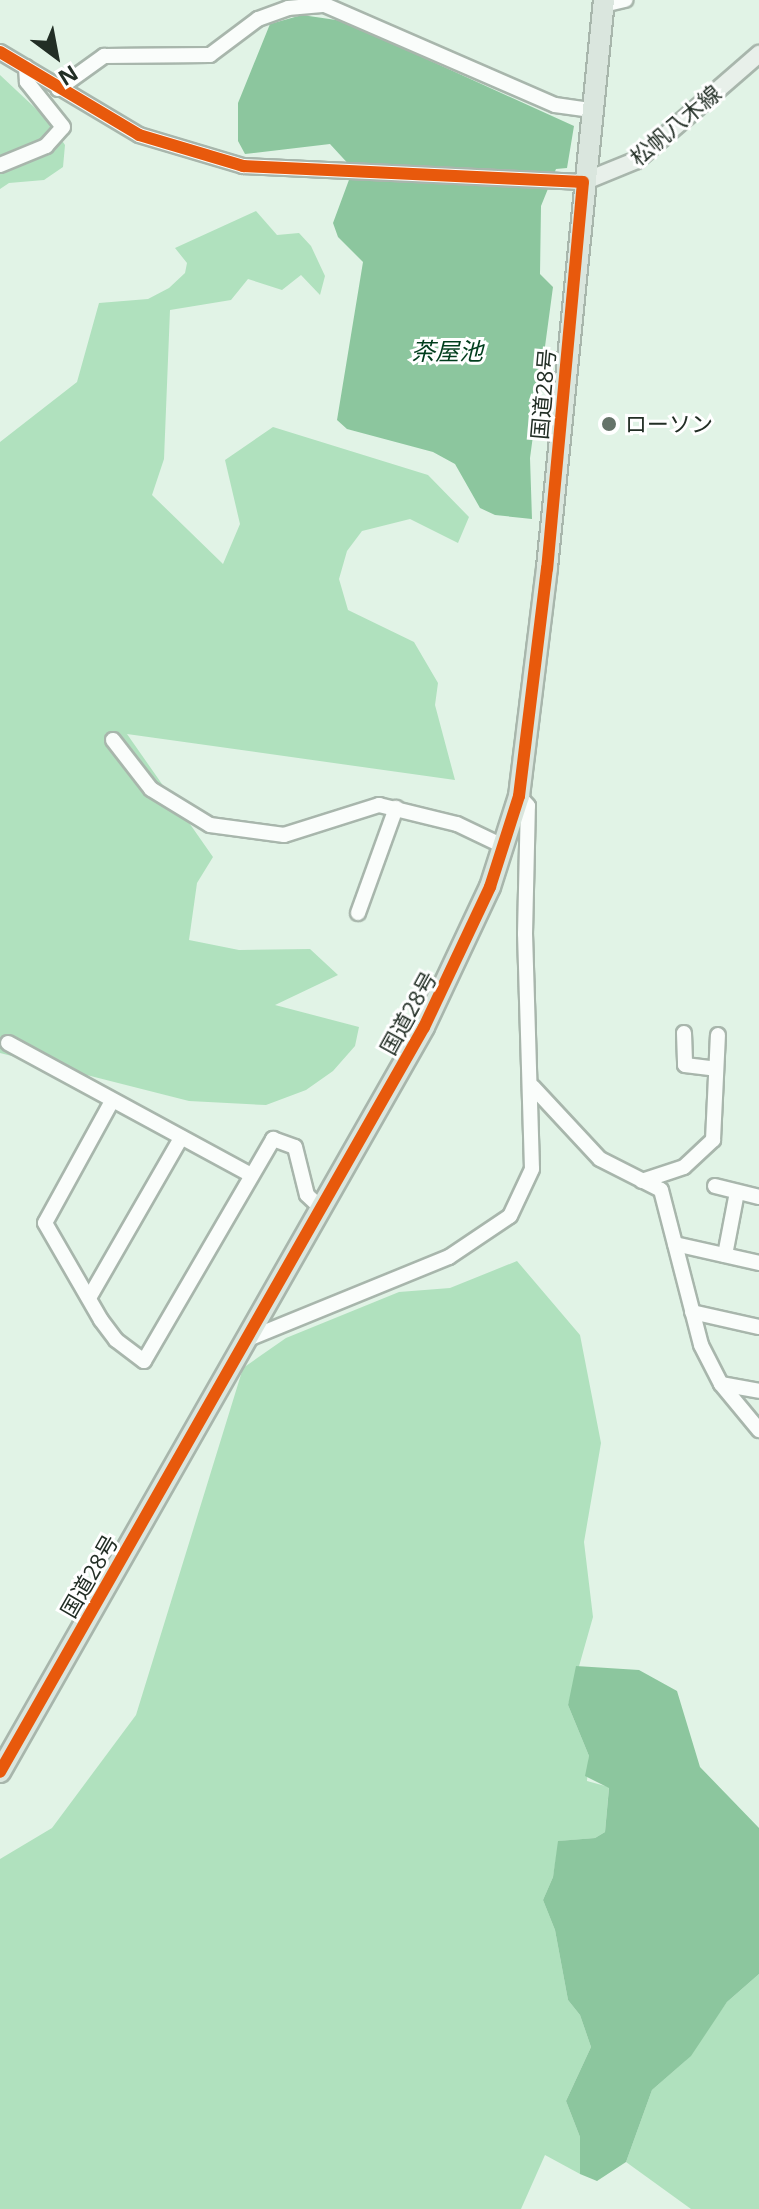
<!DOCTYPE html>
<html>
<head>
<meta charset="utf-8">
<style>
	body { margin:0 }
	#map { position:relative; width:759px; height:2209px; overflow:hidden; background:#e1f3e6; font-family:"Open Sans","Noto Sans JP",sans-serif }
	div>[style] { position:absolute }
	.forest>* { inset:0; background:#b0e1be }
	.water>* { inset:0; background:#8cc69e }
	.roads { filter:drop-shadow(2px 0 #a8b6ac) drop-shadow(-2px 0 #a8b6ac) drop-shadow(0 2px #a8b6ac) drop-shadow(0 -2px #a8b6ac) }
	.minor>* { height:14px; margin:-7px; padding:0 7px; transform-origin:7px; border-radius:7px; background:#fafdfb }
	.major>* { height:16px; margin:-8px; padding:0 8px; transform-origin:8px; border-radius:8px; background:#e8f0ea }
	.highway>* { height:20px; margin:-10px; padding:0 10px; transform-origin:10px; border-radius:10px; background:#dae6de }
	.cycleway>* { height:12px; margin:-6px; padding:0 6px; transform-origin:6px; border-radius:6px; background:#e8590c }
	.dots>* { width:22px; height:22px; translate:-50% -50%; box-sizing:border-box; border:4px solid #fff; border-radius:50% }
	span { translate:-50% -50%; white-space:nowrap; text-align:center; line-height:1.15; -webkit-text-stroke:6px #fff; paint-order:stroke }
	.street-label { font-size:22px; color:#222e25 }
	.poi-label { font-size:22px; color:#222e25 }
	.left { translate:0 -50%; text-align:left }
	.water-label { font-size:24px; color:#003d1c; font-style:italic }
	.north { position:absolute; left:16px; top:16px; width:80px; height:80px; -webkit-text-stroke:6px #fff; paint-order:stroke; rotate:148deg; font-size:22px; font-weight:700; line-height:32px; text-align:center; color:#222e25 }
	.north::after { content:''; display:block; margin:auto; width:28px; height:36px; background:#222e25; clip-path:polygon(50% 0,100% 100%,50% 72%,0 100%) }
</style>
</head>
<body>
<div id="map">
	<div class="forest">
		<i style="clip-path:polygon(0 75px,48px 120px,65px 145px,63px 167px,44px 180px,9px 183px,0 189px)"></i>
		<i style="clip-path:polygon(256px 211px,277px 235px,299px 233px,311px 246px,325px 276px,320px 295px,301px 275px,282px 290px,248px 279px,231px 300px,170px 310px,164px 459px,152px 495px,223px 564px,240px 524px,225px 460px,273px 427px,428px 475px,469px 517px,458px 543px,410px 519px,362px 531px,347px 551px,339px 579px,348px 610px,414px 642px,438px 683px,435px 705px,455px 780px,127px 734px,213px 857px,197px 883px,189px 940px,239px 950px,310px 949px,338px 975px,275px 1005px,359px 1027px,355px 1046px,333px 1071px,306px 1090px,266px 1105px,189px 1101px,0 1053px,0 442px,77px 382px,99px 303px,148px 299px,169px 288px,185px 273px,187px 263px,175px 248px)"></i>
		<i style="clip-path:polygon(517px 1261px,580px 1335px,601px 1443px,584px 1542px,593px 1617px,568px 1705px,589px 1756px,587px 1781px,609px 1787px,605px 1832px,595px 1838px,559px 1841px,553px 1877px,543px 1900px,555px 1930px,568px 2000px,580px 2015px,591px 2047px,566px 2101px,580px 2137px,580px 2174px,545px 2155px,521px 2209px,0 2209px,0 1859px,52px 1828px,136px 1715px,243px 1368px,286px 1338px,399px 1292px,450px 1288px)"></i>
		<i style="clip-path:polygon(759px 1974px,759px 2209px,691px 2209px,626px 2162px,652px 2090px,685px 2061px,727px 2002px)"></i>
	</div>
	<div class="water">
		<i style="clip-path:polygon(302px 15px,343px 21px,574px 126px,567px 168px,556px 169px,541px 206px,540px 274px,553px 287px,530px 458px,532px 519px,495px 515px,480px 508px,455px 464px,433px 452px,347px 429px,337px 420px,363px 262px,338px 237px,333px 223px,353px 169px,330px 144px,245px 154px,238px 141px,238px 103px,270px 24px)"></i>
		<i style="clip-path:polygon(576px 1666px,639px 1670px,677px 1691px,700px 1767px,759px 1828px,759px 1974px,727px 2002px,691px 2056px,652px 2090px,626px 2162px,597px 2181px,580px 2174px,580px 2137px,566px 2101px,591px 2047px,580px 2015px,568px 2000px,555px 1930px,543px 1900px,553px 1877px,558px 1841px,595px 1838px,605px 1832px,609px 1788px,585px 1776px,589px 1756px,568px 1705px)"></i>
	</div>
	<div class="roads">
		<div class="minor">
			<i style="left:603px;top:5px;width:23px;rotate:-13deg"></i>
			<i style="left:0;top:52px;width:162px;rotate:30.8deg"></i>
			<i style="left:139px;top:135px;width:109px;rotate:16.6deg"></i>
			<i style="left:243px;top:166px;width:340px;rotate:2.7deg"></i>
			<i style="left:58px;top:89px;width:57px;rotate:-35.7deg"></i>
			<i style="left:104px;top:56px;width:106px;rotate:-0.5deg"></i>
			<i style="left:210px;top:55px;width:60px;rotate:-36.9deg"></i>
			<i style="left:258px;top:19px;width:32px;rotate:-20deg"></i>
			<i style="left:288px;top:8px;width:37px;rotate:-5deg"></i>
			<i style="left:325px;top:5px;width:251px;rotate:23.5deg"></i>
			<i style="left:555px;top:105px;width:35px;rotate:8deg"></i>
			<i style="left:0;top:165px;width:50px;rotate:-22.4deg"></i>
			<i style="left:46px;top:146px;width:25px;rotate:-48deg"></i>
			<i style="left:63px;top:127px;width:58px;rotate:-128.7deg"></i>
			<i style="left:27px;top:82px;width:15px;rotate:-94deg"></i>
			<i style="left:113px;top:740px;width:62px;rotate:52.2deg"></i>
			<i style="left:151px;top:789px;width:69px;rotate:31.4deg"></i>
			<i style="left:210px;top:825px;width:75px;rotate:7.7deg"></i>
			<i style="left:284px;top:835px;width:100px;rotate:-17.5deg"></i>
			<i style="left:379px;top:805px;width:80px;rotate:13.7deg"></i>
			<i style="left:457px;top:824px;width:51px;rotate:25.6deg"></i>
			<i style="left:358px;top:913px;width:112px;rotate:-70.1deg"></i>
			<i style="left:684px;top:1033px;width:32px;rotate:88deg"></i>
			<i style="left:685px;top:1065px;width:31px;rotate:7deg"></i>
			<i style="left:8px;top:1043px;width:277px;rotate:28.5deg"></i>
			<i style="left:533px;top:1087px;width:98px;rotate:47.1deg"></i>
			<i style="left:600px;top:1159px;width:68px;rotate:26.9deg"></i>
			<i style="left:661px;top:1190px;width:160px;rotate:75.5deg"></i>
			<i style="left:701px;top:1345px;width:44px;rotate:62.9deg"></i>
			<i style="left:721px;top:1384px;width:60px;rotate:50.4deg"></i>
			<i style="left:112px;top:1101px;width:139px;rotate:118.8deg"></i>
			<i style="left:45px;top:1223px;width:112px;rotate:60deg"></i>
			<i style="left:101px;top:1320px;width:25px;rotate:53deg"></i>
			<i style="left:116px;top:1340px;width:35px;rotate:37deg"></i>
			<i style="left:144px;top:1361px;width:257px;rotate:-59.8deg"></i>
			<i style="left:273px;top:1139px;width:23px;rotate:20deg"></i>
			<i style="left:295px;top:1147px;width:49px;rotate:76deg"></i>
			<i style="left:307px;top:1195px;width:19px;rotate:43deg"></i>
			<i style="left:642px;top:1181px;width:44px;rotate:-18.4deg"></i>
			<i style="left:684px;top:1167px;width:40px;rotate:-43deg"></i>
			<i style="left:713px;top:1140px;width:105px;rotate:-87.3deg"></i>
			<i style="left:715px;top:1186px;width:45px;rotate:14deg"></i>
			<i style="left:675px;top:1244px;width:86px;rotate:12.7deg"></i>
			<i style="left:725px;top:1255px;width:64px;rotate:-79.2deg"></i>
			<i style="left:89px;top:1298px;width:185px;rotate:-60.1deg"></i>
			<i style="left:692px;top:1312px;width:69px;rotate:12.6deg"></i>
			<i style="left:248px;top:1339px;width:217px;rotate:-22.2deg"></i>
			<i style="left:449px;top:1257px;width:73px;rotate:-33.9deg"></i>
			<i style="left:510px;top:1216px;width:52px;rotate:-64.9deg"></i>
			<i style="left:532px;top:1169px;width:235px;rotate:-91.7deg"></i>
			<i style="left:525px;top:934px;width:128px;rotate:-88.7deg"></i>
			<i style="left:528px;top:806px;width:13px;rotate:-132deg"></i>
			<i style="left:721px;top:1384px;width:39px;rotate:10deg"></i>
		</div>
		<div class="major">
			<i style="left:583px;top:182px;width:58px;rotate:-22.2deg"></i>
			<i style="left:637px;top:160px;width:162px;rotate:-41deg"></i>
		</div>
		<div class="highway">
			<i style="left:0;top:1772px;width:857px;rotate:-60.35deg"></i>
			<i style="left:424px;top:1027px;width:155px;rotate:-64.8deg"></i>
			<i style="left:490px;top:887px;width:96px;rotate:-72.3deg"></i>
			<i style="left:519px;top:796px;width:230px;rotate:-83deg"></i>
			<i style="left:547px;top:568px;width:571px;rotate:-84.27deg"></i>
		</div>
	</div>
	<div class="cycleway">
		<i style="left:0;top:52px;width:162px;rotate:30.8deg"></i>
		<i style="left:139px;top:135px;width:109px;rotate:16.6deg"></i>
		<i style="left:243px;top:166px;width:340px;rotate:2.7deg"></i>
		<i style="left:583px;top:182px;width:388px;rotate:95.3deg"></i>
		<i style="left:547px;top:568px;width:230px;rotate:97deg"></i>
		<i style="left:519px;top:796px;width:96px;rotate:107.7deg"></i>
		<i style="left:490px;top:887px;width:155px;rotate:115.2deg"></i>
		<i style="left:424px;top:1027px;width:857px;rotate:119.65deg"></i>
	</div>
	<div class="dots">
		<i style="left:609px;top:424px;background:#657369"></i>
	</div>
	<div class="street-label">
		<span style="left:675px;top:125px;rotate:-40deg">松帆八木線</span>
		<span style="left:543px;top:394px;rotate:-85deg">国道28号</span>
		<span style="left:408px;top:1013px;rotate:-61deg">国道28号</span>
		<span style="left:89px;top:1576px;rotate:-60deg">国道28号</span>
	</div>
	<div class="poi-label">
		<span class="left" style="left:625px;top:424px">ローソン</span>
	</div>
	<div class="water-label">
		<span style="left:447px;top:351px">茶屋池</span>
	</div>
	<div class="north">N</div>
</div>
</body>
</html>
